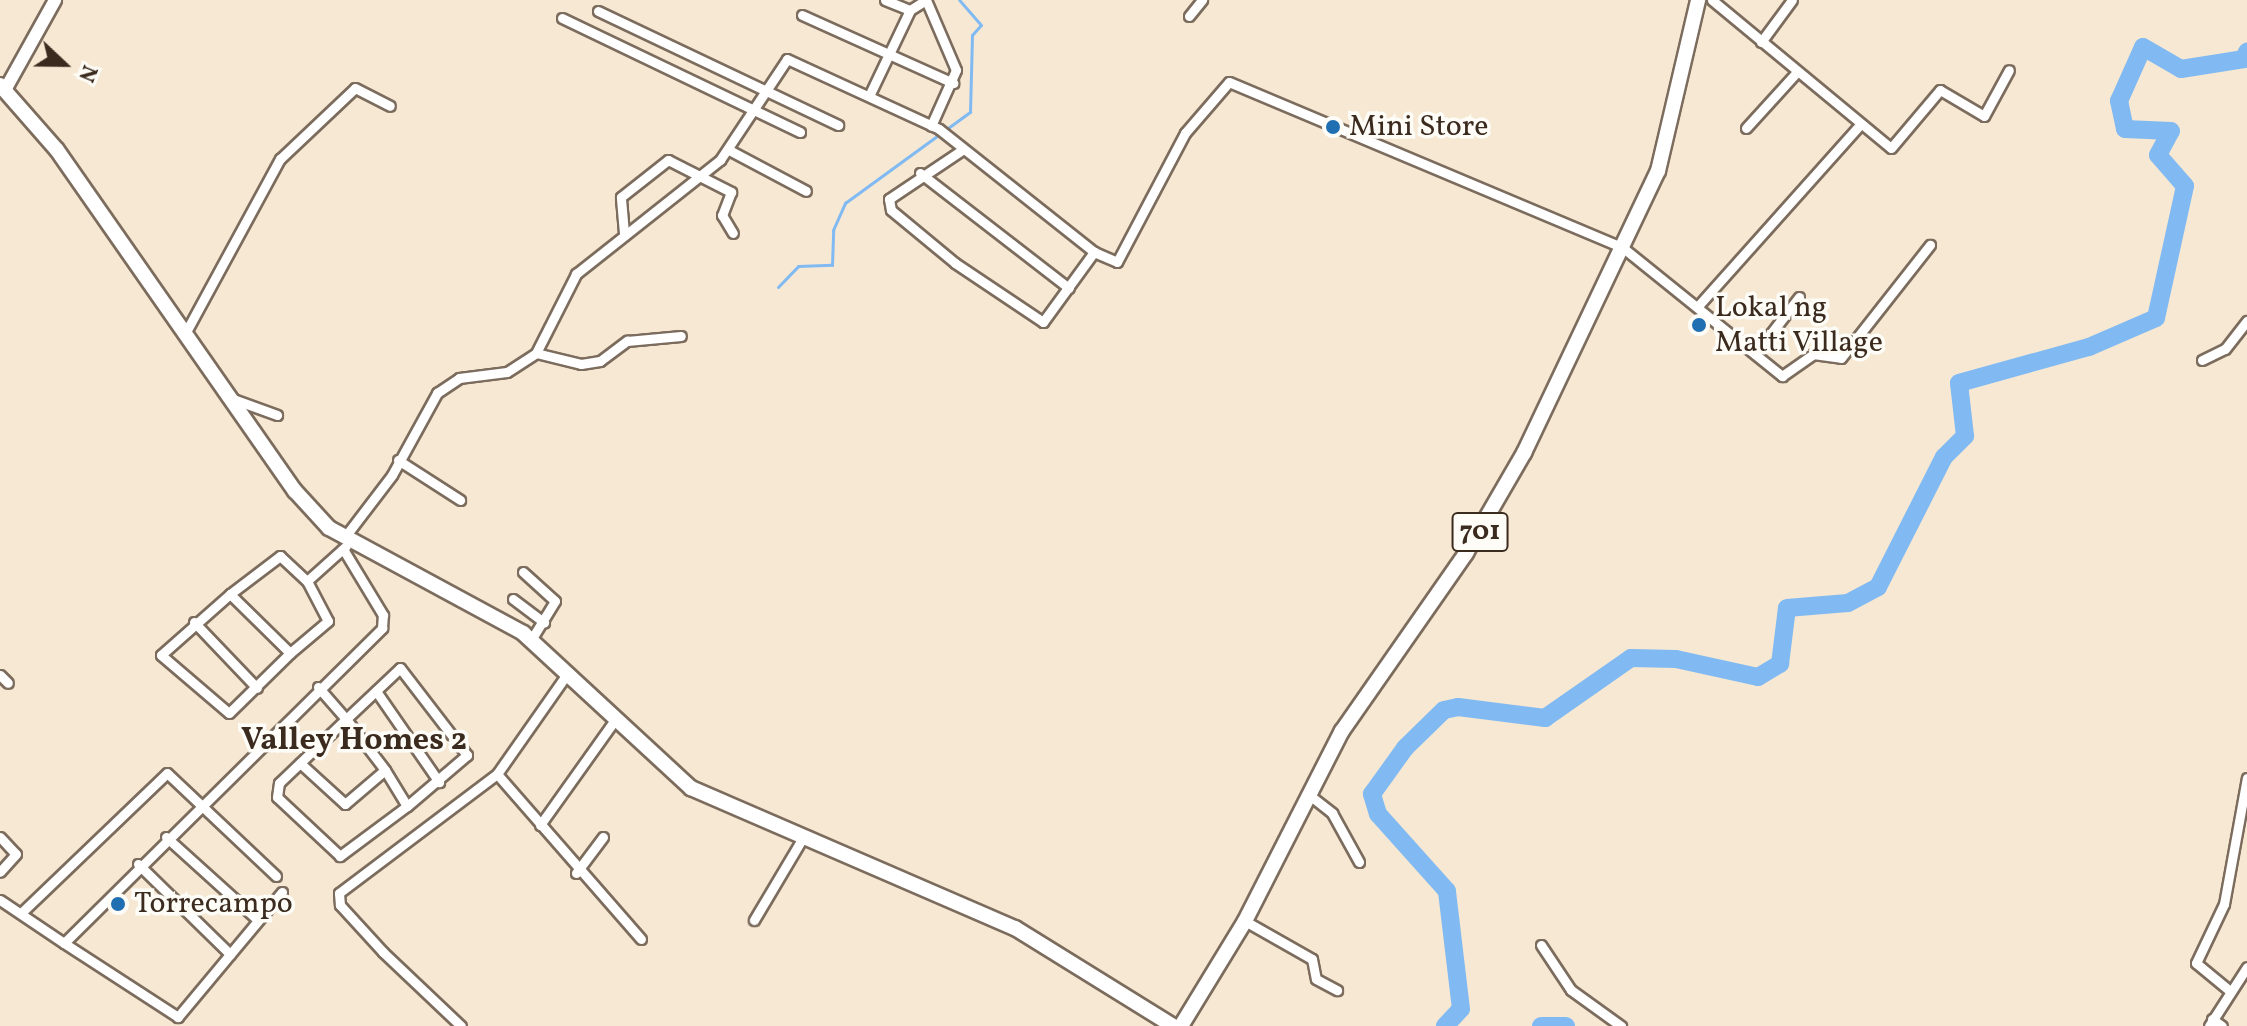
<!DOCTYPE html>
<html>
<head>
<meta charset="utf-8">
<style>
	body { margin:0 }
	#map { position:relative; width:2247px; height:1026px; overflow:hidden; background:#f6e8d3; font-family:Vollkorn,serif }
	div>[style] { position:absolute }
	.stream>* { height:3px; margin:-1.5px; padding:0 1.5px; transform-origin:1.5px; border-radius:1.5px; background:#81baf2 }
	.river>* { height:18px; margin:-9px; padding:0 9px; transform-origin:9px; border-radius:9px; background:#81baf2 }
	.roads { filter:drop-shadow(2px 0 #7c6c5d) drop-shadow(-2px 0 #7c6c5d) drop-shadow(0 2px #7c6c5d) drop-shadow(0 -2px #7c6c5d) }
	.minor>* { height:9px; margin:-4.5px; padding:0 4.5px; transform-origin:4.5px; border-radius:4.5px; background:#fff }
	.tertiary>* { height:12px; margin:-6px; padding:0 6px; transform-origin:6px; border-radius:6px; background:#fff }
	.secondary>* { height:14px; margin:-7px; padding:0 7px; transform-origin:7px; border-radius:7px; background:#fff }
	.primary>* { height:14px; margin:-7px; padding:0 7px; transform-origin:7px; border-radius:7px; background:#fff }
	.dots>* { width:22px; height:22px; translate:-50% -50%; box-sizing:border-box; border:4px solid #fdfcf7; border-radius:50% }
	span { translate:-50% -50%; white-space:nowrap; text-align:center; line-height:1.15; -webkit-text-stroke:7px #fdfcf7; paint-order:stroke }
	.shield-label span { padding:2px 6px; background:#fdfcf7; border:2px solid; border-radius:6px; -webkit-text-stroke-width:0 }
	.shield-label { font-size:28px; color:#3b2a1e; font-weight:700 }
	.poi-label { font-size:30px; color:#3b2a1e }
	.left { translate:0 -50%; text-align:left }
	.neighbourhood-label { font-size:32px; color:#3b2a1e; font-weight:700 }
	.north { position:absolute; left:24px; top:24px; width:80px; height:80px; -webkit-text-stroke:6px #fdfcf7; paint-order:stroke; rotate:112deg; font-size:22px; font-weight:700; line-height:32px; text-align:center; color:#3b2a1e }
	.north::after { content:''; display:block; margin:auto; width:28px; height:36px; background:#3b2a1e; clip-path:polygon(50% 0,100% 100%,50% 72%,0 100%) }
</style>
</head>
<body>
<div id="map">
	<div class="stream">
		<i style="left:778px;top:287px;width:29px;rotate:-46deg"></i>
		<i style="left:798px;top:266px;width:34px;rotate:-2deg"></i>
		<i style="left:832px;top:265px;width:35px;rotate:-88deg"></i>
		<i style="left:833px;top:230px;width:30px;rotate:-66deg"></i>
		<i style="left:845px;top:203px;width:155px;rotate:-36.1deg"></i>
		<i style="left:970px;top:112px;width:77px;rotate:-88.5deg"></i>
		<i style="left:972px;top:35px;width:13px;rotate:-48deg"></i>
		<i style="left:981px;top:25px;width:33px;rotate:-131deg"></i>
	</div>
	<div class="river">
		<i style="left:1445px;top:1026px;width:23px;rotate:-47deg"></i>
		<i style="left:1461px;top:1009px;width:119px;rotate:-96.8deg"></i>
		<i style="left:1447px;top:891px;width:103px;rotate:-131.9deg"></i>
		<i style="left:1378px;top:814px;width:21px;rotate:-107deg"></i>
		<i style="left:1372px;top:794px;width:57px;rotate:-54.3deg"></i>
		<i style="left:1405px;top:748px;width:54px;rotate:-44.3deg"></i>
		<i style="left:1444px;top:710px;width:14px;rotate:-12deg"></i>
		<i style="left:1458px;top:707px;width:88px;rotate:7.2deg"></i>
		<i style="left:1545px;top:718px;width:105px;rotate:-34.9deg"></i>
		<i style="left:1631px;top:658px;width:45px;rotate:1.3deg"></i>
		<i style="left:1676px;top:659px;width:84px;rotate:12.4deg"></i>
		<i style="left:1758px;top:677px;width:26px;rotate:-31deg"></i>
		<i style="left:1780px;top:664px;width:56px;rotate:-82.9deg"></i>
		<i style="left:1787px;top:608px;width:61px;rotate:-4.7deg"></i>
		<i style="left:1848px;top:603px;width:34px;rotate:-28deg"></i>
		<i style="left:1878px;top:587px;width:146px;rotate:-63.1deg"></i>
		<i style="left:1944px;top:457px;width:30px;rotate:-45deg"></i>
		<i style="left:1965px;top:436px;width:53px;rotate:-96.5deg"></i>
		<i style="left:1959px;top:383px;width:135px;rotate:-15.5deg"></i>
		<i style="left:2089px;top:347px;width:73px;rotate:-23.4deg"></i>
		<i style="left:2156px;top:318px;width:135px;rotate:-77.6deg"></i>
		<i style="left:2185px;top:186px;width:41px;rotate:-131.1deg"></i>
		<i style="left:2158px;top:155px;width:27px;rotate:-62deg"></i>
		<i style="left:2171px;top:131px;width:46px;rotate:-177.5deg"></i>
		<i style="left:2125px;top:129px;width:29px;rotate:-102deg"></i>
		<i style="left:2119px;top:101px;width:59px;rotate:-66deg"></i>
		<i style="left:2143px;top:47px;width:44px;rotate:30.1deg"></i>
		<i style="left:2181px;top:69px;width:64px;rotate:-9deg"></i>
		<i style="left:2244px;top:59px;width:8px;rotate:-67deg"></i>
		<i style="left:1541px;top:1026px;width:25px"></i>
	</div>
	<div class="roads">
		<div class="minor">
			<i style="left:885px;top:0;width:27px;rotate:22deg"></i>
			<i style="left:926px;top:0;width:76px;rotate:66.8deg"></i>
			<i style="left:956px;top:70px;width:61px;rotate:114.1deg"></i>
			<i style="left:1712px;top:0;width:232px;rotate:39.6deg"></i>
			<i style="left:1891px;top:148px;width:76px;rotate:-49.8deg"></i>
			<i style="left:1940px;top:90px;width:51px;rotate:30.6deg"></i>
			<i style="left:1984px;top:116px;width:52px;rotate:-61.5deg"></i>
			<i style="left:598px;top:11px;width:266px;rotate:25.4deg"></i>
			<i style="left:802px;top:15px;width:166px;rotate:24.2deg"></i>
			<i style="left:1189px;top:16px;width:21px;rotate:-51deg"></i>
			<i style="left:562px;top:18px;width:264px;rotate:25.6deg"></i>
			<i style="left:1761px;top:42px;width:52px;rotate:-53.6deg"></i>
			<i style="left:869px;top:96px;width:95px;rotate:-64.5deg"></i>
			<i style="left:910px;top:10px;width:19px;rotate:-32deg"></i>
			<i style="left:1746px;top:128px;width:74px;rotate:-47.7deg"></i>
			<i style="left:729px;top:150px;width:87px;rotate:28deg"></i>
			<i style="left:962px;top:150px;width:88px;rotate:146.1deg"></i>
			<i style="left:889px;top:199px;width:11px;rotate:80deg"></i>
			<i style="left:891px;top:210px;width:83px;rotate:39.6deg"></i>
			<i style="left:955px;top:263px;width:106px;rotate:33.8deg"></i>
			<i style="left:1043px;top:322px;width:87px;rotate:-53.9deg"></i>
			<i style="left:920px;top:173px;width:188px;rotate:37.7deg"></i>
			<i style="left:624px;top:233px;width:36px;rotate:-95deg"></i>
			<i style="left:621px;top:197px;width:60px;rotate:-38.2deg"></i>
			<i style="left:668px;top:160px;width:71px;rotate:26.9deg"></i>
			<i style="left:731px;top:192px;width:25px;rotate:111deg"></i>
			<i style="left:722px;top:215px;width:21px;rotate:59deg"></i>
			<i style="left:1698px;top:306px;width:240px;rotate:-48.2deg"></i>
			<i style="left:187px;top:330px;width:195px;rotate:-61.5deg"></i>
			<i style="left:280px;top:159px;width:103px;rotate:-43.4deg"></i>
			<i style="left:355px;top:88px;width:39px;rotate:27deg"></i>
			<i style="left:536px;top:353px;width:46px;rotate:13.7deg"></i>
			<i style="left:581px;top:364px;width:19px;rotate:-9deg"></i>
			<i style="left:600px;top:361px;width:34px;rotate:-37deg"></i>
			<i style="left:627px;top:341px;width:54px;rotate:-5.3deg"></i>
			<i style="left:1755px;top:354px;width:72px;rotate:-52.3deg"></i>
			<i style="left:2202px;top:360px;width:25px;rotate:-26deg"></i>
			<i style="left:2225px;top:349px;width:36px;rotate:-52deg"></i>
			<i style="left:233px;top:399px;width:47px;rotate:20deg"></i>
			<i style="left:398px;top:460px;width:74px;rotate:32.8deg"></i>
			<i style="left:344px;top:538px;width:79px;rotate:-52.7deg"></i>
			<i style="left:392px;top:475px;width:94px;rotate:-61.2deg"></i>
			<i style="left:437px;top:393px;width:27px;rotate:-34deg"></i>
			<i style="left:459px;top:378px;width:48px;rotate:-7.1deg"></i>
			<i style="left:507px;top:372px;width:35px;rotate:-33deg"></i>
			<i style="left:536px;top:353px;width:89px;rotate:-63.1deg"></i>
			<i style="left:576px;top:274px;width:184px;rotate:-38.4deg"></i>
			<i style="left:720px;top:160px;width:121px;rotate:-56.4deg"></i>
			<i style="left:787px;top:59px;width:167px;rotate:24.7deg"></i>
			<i style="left:939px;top:129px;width:198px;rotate:38.4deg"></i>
			<i style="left:1094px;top:252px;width:25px;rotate:23deg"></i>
			<i style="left:1117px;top:262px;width:146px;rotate:-62.2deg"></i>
			<i style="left:1185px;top:133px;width:67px;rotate:-49.2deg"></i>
			<i style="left:1229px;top:82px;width:426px;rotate:22.8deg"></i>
			<i style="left:1622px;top:247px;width:206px;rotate:38.9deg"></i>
			<i style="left:1782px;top:376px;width:38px;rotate:-35deg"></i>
			<i style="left:1813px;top:354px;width:28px;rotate:8deg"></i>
			<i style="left:1841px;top:358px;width:144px;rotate:-51.8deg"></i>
			<i style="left:280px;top:556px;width:37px;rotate:43deg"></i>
			<i style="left:307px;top:581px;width:45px;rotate:62.3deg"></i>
			<i style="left:328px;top:621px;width:50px;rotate:139.9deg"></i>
			<i style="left:290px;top:653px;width:84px;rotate:-135.5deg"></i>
			<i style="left:230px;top:594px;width:63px;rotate:-37.2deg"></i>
			<i style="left:523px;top:572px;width:43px;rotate:42.2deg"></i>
			<i style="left:555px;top:601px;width:46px;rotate:121.6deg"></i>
			<i style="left:307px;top:581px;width:52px;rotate:-41.9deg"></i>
			<i style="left:230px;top:594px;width:92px;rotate:138.5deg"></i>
			<i style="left:161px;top:655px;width:89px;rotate:40.5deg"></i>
			<i style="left:229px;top:713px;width:86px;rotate:-44.5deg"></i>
			<i style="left:513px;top:599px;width:39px;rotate:37deg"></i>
			<i style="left:194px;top:622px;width:91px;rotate:46.3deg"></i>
			<i style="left:0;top:675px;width:11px;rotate:45deg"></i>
			<i style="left:318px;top:687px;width:43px;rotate:48.8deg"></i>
			<i style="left:346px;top:719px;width:64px;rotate:52.6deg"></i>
			<i style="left:385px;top:770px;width:42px;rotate:58.6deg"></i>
			<i style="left:407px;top:806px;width:84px;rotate:143.3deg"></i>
			<i style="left:340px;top:856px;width:86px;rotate:-136.9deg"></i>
			<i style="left:277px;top:797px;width:14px;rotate:-82deg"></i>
			<i style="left:279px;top:783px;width:93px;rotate:-43.7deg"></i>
			<i style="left:346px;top:719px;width:74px;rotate:-43.4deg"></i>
			<i style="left:400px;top:668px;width:110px;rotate:52.4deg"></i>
			<i style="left:467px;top:755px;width:79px;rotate:139.6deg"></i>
			<i style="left:376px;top:691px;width:111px;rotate:55.3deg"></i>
			<i style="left:300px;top:763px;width:61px;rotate:42.3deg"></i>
			<i style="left:345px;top:804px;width:52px;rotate:-40.4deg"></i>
			<i style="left:497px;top:774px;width:219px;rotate:48.9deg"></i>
			<i style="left:1308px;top:794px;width:31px;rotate:38deg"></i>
			<i style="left:1332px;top:813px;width:56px;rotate:61.1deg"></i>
			<i style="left:540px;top:825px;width:129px;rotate:-54.5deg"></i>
			<i style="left:0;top:837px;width:23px;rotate:47deg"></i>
			<i style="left:16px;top:854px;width:24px;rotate:132deg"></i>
			<i style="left:166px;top:837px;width:124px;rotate:42.1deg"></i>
			<i style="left:138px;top:864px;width:129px;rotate:44.4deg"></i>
			<i style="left:576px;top:873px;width:45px;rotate:-53.1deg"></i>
			<i style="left:282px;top:892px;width:163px;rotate:129.8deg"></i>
			<i style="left:178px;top:1017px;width:136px;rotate:-147deg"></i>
			<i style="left:64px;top:943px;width:448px;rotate:-44.7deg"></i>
			<i style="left:382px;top:628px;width:13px;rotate:-86deg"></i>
			<i style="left:383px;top:615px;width:77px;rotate:-121.2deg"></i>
			<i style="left:0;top:900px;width:77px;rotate:33.9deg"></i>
			<i style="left:21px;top:913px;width:202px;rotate:-43.8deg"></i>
			<i style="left:167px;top:773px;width:150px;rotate:43.4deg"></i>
			<i style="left:754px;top:920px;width:92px;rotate:-59.3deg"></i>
			<i style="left:1245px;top:921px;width:77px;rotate:29.6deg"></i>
			<i style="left:1312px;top:959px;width:20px;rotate:79deg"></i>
			<i style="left:1316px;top:979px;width:24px;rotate:28deg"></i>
			<i style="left:1541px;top:945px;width:54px;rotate:56.3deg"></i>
			<i style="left:1571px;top:990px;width:62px;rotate:35.8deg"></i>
			<i style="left:2230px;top:991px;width:44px;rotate:-140.5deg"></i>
			<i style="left:2196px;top:963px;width:65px;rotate:-64.6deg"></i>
			<i style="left:2224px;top:904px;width:128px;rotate:-79.7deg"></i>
			<i style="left:2212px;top:1019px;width:12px;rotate:35deg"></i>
			<i style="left:461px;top:1026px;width:108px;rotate:-136.5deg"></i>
			<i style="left:383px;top:952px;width:64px;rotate:-132.5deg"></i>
			<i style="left:340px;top:905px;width:12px;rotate:-95deg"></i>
			<i style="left:339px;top:893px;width:198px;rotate:-37deg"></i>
			<i style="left:497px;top:774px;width:122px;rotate:-55deg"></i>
			<i style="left:2209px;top:1026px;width:70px;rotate:-57.2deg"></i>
		</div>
		<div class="tertiary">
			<i style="left:5px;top:90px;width:103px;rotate:-60.9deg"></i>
		</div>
		<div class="secondary">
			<i style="left:0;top:85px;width:86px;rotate:48.8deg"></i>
			<i style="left:57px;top:150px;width:416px;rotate:55.1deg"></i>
			<i style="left:295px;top:491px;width:50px;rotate:47.4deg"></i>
			<i style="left:329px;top:528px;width:221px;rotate:28.4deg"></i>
			<i style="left:523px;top:633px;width:229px;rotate:42.7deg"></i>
			<i style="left:691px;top:788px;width:353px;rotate:23.4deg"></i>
			<i style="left:1015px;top:928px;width:186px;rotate:31.8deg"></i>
		</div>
		<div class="primary">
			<i style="left:1181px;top:1026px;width:123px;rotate:-58.6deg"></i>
			<i style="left:1245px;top:921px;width:213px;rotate:-63deg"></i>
			<i style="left:1342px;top:731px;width:217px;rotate:-55.1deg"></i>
			<i style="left:1466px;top:553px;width:116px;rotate:-59.9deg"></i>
			<i style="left:1524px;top:453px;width:312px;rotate:-64.6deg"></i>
			<i style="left:1658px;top:171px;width:176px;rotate:-76.8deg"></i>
		</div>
	</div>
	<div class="dots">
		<i style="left:1333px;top:127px;background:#1f6fb2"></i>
		<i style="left:1699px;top:325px;background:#1f6fb2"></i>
		<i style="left:118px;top:904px;background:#1f6fb2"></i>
	</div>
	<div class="shield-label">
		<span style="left:1480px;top:532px">701</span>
	</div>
	<div class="poi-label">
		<span class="left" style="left:1349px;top:127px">Mini Store</span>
		<span class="left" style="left:1715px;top:325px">Lokal ng<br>Matti Village</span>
		<span class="left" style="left:134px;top:904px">Torrecampo</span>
	</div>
	<div class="neighbourhood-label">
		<span style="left:354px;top:741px">Valley Homes 2</span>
	</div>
	<div class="north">N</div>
</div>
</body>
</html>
